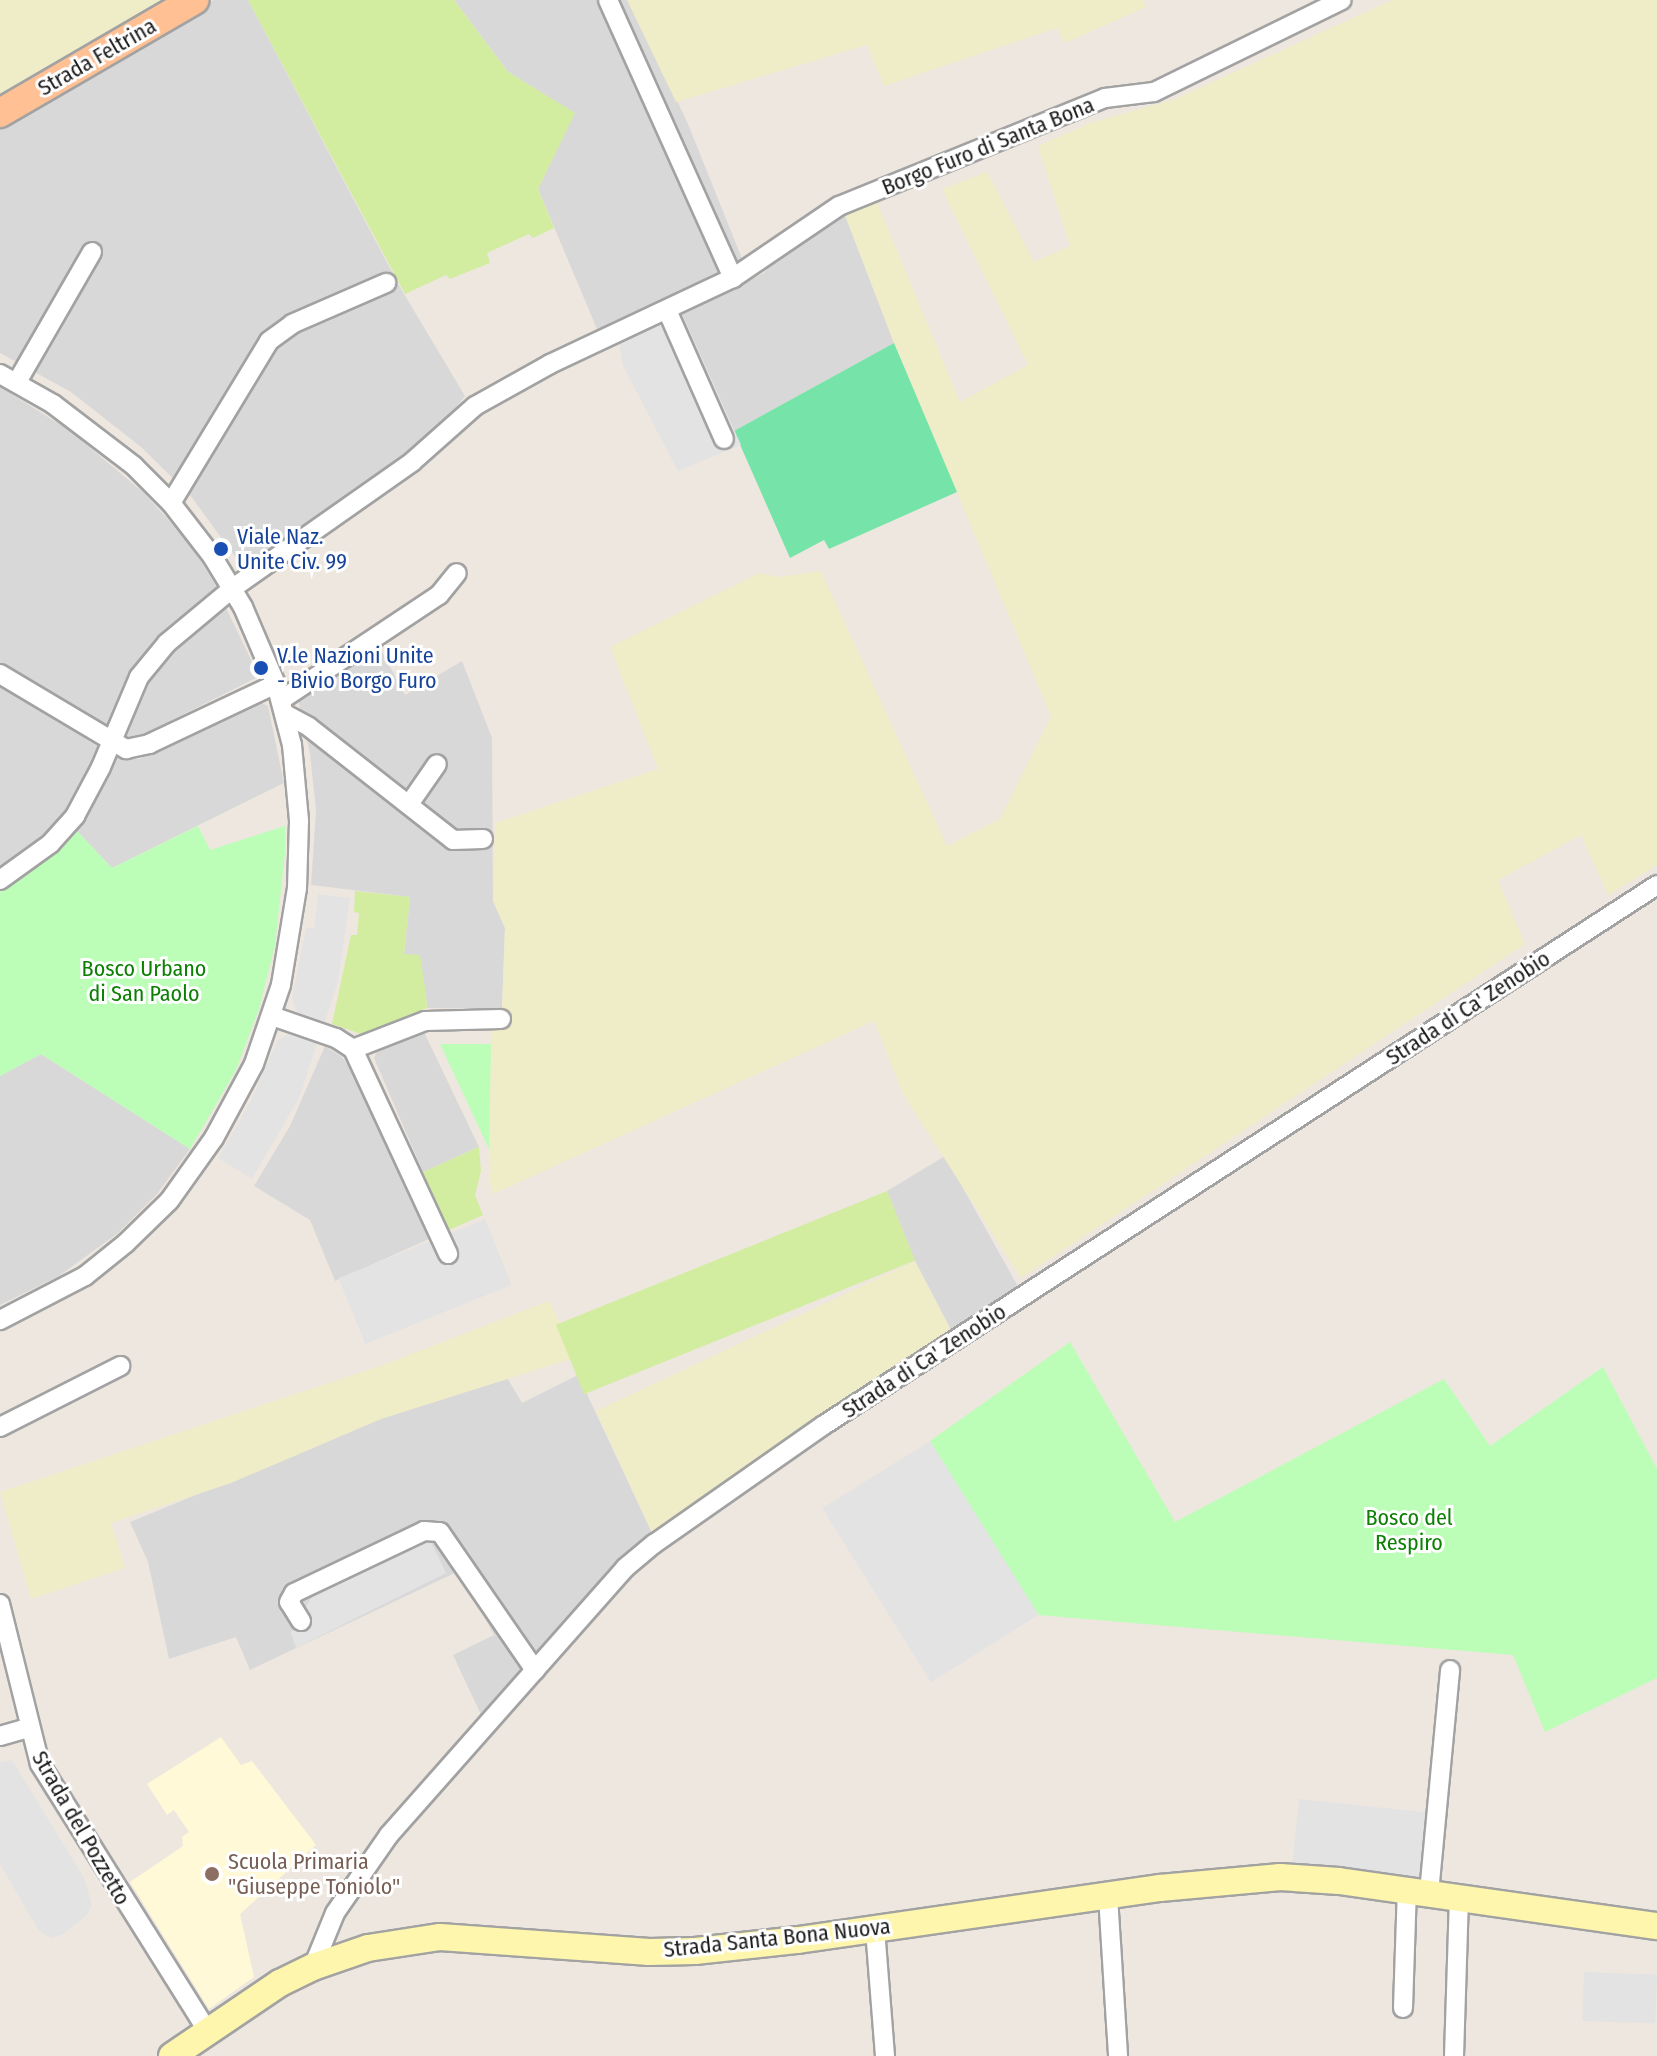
<!DOCTYPE html>
<html>
<head>
<meta charset="utf-8">
<style>
	body { margin:0 }
	#map { position:relative; width:1657px; height:2056px; overflow:hidden; background:#eee7df; font-family:"Fira Sans Condensed",sans-serif }
	div>[style] { position:absolute }
	.residential>* { inset:0; background:#d9d8d8 }
	.education>* { inset:0; background:#fff9d7 }
	.farmland>* { inset:0; background:#efecc8 }
	.grass>* { inset:0; background:#d2eda0; transform-origin:0 0 }
	.park>* { inset:0; background:#bcfdb7 }
	.pitch>* { inset:0; background:#76e4a8 }
	.parking>* { inset:0; background:#e3e3e3; transform-origin:0 0 }
	.roads { filter:drop-shadow(2px 0 #a2a2a2) drop-shadow(-2px 0 #a2a2a2) drop-shadow(0 2px #a2a2a2) drop-shadow(0 -2px #a2a2a2) }
	.street>* { height:18px; margin:-9px; padding:0 9px; transform-origin:9px; border-radius:9px; background:#fff }
	.secondary>* { height:26px; margin:-13px; padding:0 13px; transform-origin:13px; border-radius:13px; background:#fef6ad }
	.primary>* { height:28px; margin:-14px; padding:0 14px; transform-origin:14px; border-radius:14px; background:#ffc093 }
	.dots>* { width:22px; height:22px; translate:-50% -50%; box-sizing:border-box; border:4px solid #fff; border-radius:50% }
	span { translate:-50% -50%; white-space:nowrap; text-align:center; line-height:1.15; -webkit-text-stroke:6px #fff; paint-order:stroke }
	.street-label { font-size:22px; color:#1b1b1b }
	.transit-label { font-size:22px; color:#164399 }
	.left { translate:0 -50%; text-align:left }
	.park-label { font-size:22px; color:#0c8003 }
	.education-label { font-size:22px; color:#785e54 }
</style>
</head>
<body>
<div id="map">
	<div class="residential">
		<i style="clip-path:polygon(214px 0,248px 0,401px 289px,465px 396px,445px 422px,400px 462px,251px 566px,239px 562px,190px 495px,141px 447px,71px 392px,0 353px,0 122px)"></i>
		<i style="clip-path:polygon(454px 0,630px 0,688px 124px,745px 266px,716px 276px,600px 336px,538px 189px,574px 113px,508px 72px)"></i>
		<i style="clip-path:polygon(843px 210px,894px 343px,734px 431px,682px 314px,764px 273px,776px 259px)"></i>
		<i style="clip-path:polygon(0 387px,69px 430px,144px 493px,192px 546px,216px 586px,215px 593px,106px 727px,0 665px)"></i>
		<i style="clip-path:polygon(225px 606px,258px 674px,256px 678px,148px 732px,123px 740px,150px 678px,165px 654px)"></i>
		<i style="clip-path:polygon(378px 644px,405px 695px,462px 661px,492px 738px,493px 901px,505px 928px,502px 1009px,427px 1008px,426px 994px,404px 954px,410px 897px,311px 885px,316px 810px,310px 754px,297px 694px)"></i>
		<i style="clip-path:polygon(0 685px,100px 748px,79px 796px,55px 830px,0 870px)"></i>
		<i style="clip-path:polygon(260px 702px,268px 706px,284px 783px,112px 868px,76px 830px,94px 803px,117px 757px,139px 759px)"></i>
		<i style="clip-path:polygon(424px 1032px,479px 1147px,423px 1172px,374px 1058px,377px 1052px)"></i>
		<i style="clip-path:polygon(325px 1046px,342px 1057px,353px 1072px,429px 1239px,335px 1281px,310px 1220px,254px 1186px,290px 1126px)"></i>
		<i style="clip-path:polygon(41px 1054px,190px 1149px,157px 1194px,118px 1233px,59px 1276px,0 1305px,0 1076px)"></i>
		<i style="clip-path:polygon(945px 1156px,1025px 1299px,957px 1341px,915px 1261px,887px 1191px)"></i>
		<i style="clip-path:polygon(502px 1369px,522px 1403px,578px 1375px,652px 1533px,483px 1719px,453px 1655px,494px 1635px,459px 1571px,250px 1670px,236px 1637px,169px 1659px,148px 1562px,130px 1522px)"></i>
	</div>
	<div class="education">
		<i style="clip-path:polygon(221px 1737px,241px 1765px,252px 1761px,316px 1845px,240px 1914px,254px 1977px,209px 2009px,130px 1882px,183px 1846px,182px 1837px,189px 1832px,174px 1810px,167px 1815px,147px 1784px)"></i>
	</div>
	<div class="farmland">
		<i style="clip-path:polygon(0 0,170px 0,0 96px)"></i>
		<i style="clip-path:polygon(627px 0,1143px 0,1146px 7px,1065px 43px,1057px 28px,884px 86px,867px 45px,676px 102px)"></i>
		<i style="clip-path:polygon(1392px 0,1657px 0,1657px 865px,1608px 895px,1581px 835px,1498px 880px,1525px 944px,1021px 1278px,903px 1094px,874px 1021px,493px 1194px,489px 1180px,491px 1027px,502px 1009px,505px 928px,493px 901px,495px 823px,658px 769px,610px 647px,759px 573px,778px 577px,821px 571px,947px 846px,1000px 819px,1051px 716px,894px 343px,843px 210px,875px 198px,960px 402px,1028px 365px,942px 189px,987px 172px,1034px 262px,1070px 246px,1038px 146px,1090px 123px,1175px 99px)"></i>
		<i style="clip-path:polygon(915px 1261px,950px 1329px,805px 1424px,652px 1533px,596px 1411px)"></i>
		<i style="clip-path:polygon(549px 1301px,577px 1357px,381px 1419px,231px 1483px,111px 1523px,125px 1568px,31px 1599px,0 1492px,383px 1365px)"></i>
	</div>
	<div class="grass">
		<i style="clip-path:polygon(248px 0,454px 0,508px 72px,575px 113px,538px 189px,554px 228px,533px 238px,529px 234px,487px 253px,490px 263px,450px 279px,446px 275px,405px 294px)"></i>
		<i style="clip-path:polygon(355px 891px,410px 897px,404px 954px,420px 955px,426px 994px,427px 1008px,361px 1034px,332px 1024px,351px 935px,357px 935px,359px 913px,354px 912px)"></i>
		<i style="clip-path:polygon(479px 1147px,481px 1171px,475px 1195px,483px 1215px,449px 1230px,423px 1172px)"></i>
		<i style="left:887px;top:1191px;width:75px;height:357px;rotate:68deg"></i>
	</div>
	<div class="park">
		<i style="clip-path:polygon(198px 826px,210px 850px,285px 826px,285px 853px,275px 945px,259px 1009px,236px 1070px,190px 1149px,41px 1054px,0 1076px,0 892px,54px 853px,76px 830px,112px 868px)"></i>
		<i style="clip-path:polygon(440px 1044px,491px 1044px,489px 1149px)"></i>
		<i style="clip-path:polygon(1070px 1342px,1175px 1522px,1444px 1379px,1490px 1446px,1603px 1367px,1657px 1469px,1657px 1678px,1545px 1732px,1513px 1655px,1038px 1615px,930px 1441px)"></i>
	</div>
	<div class="pitch">
		<i style="clip-path:polygon(894px 343px,957px 492px,829px 549px,824px 540px,790px 558px,734px 431px)"></i>
	</div>
	<div class="parking">
		<i style="clip-path:polygon(682px 314px,741px 445px,678px 471px,623px 366px,619px 343px)"></i>
		<i style="clip-path:polygon(318px 894px,350px 898px,338px 982px,299px 1098px,252px 1179px,218px 1158px,250px 1102px,278px 1040px,287px 1035px,307px 1039px,313px 1019px,297px 1012px,292px 998px,306px 928px,314px 928px)"></i>
		<i style="left:485px;top:1219px;width:71px;height:158px;rotate:68deg"></i>
		<i style="left:930px;top:1441px;width:205px;height:127px;rotate:58deg"></i>
		<i style="clip-path:polygon(430px 1540px,446px 1573px,296px 1648px,291px 1633px,313px 1595px)"></i>
		<i style="clip-path:polygon(12px 1760px,84px 1878px,92px 1905px,87px 1915px,63px 1934px,51px 1938px,39px 1931px,0 1864px,0 1762px)"></i>
		<i style="left:1299px;top:1799px;width:146px;height:66px;rotate:6deg"></i>
		<i style="left:1584px;top:1972px;width:73px;height:49px;rotate:2deg"></i>
	</div>
	<div class="roads">
		<div class="street">
			<i style="left:608px;top:0;width:305px;rotate:65.8deg"></i>
			<i style="left:667px;top:310px;width:141px;rotate:66.2deg"></i>
			<i style="left:0;top:374px;width:61px;rotate:29.5deg"></i>
			<i style="left:53px;top:404px;width:102px;rotate:37.4deg"></i>
			<i style="left:134px;top:466px;width:52px;rotate:45deg"></i>
			<i style="left:171px;top:503px;width:67px;rotate:52.3deg"></i>
			<i style="left:212px;top:556px;width:60px;rotate:58.7deg"></i>
			<i style="left:243px;top:607px;width:84px;rotate:66.8deg"></i>
			<i style="left:276px;top:684px;width:63px;rotate:75.3deg"></i>
			<i style="left:292px;top:745px;width:76px;rotate:84.7deg"></i>
			<i style="left:299px;top:821px;width:67px;rotate:91.7deg"></i>
			<i style="left:297px;top:888px;width:98px;rotate:99.4deg"></i>
			<i style="left:281px;top:985px;width:83px;rotate:108.9deg"></i>
			<i style="left:254px;top:1064px;width:84px;rotate:118.4deg"></i>
			<i style="left:214px;top:1138px;width:77px;rotate:125.5deg"></i>
			<i style="left:169px;top:1201px;width:60px;rotate:135.7deg"></i>
			<i style="left:126px;top:1243px;width:53px;rotate:141.2deg"></i>
			<i style="left:85px;top:1276px;width:96px;rotate:152.6deg"></i>
			<i style="left:17px;top:382px;width:150px;rotate:-60deg"></i>
			<i style="left:171px;top:503px;width:189px;rotate:-58.8deg"></i>
			<i style="left:269px;top:341px;width:29px;rotate:-36deg"></i>
			<i style="left:292px;top:324px;width:103px;rotate:-23.6deg"></i>
			<i style="left:0;top:674px;width:147px;rotate:30.8deg"></i>
			<i style="left:126px;top:749px;width:24px;rotate:-12deg"></i>
			<i style="left:149px;top:744px;width:140px;rotate:-25.3deg"></i>
			<i style="left:281px;top:700px;width:190px;rotate:-33.6deg"></i>
			<i style="left:439px;top:595px;width:28px;rotate:-51deg"></i>
			<i style="left:285px;top:714px;width:27px;rotate:28deg"></i>
			<i style="left:309px;top:727px;width:183px;rotate:38.1deg"></i>
			<i style="left:453px;top:840px;width:30px;rotate:-2deg"></i>
			<i style="left:410px;top:803px;width:47px;rotate:-55.3deg"></i>
			<i style="left:0;top:880px;width:62px;rotate:-35.8deg"></i>
			<i style="left:50px;top:844px;width:38px;rotate:-48deg"></i>
			<i style="left:75px;top:816px;width:55px;rotate:-62deg"></i>
			<i style="left:101px;top:767px;width:98px;rotate:-67.1deg"></i>
			<i style="left:139px;top:677px;width:44px;rotate:-50.5deg"></i>
			<i style="left:167px;top:643px;width:86px;rotate:-39.8deg"></i>
			<i style="left:233px;top:588px;width:219px;rotate:-35.1deg"></i>
			<i style="left:412px;top:462px;width:84px;rotate:-41.6deg"></i>
			<i style="left:475px;top:406px;width:86px;rotate:-29.2deg"></i>
			<i style="left:550px;top:364px;width:202px;rotate:-25.2deg"></i>
			<i style="left:733px;top:278px;width:128px;rotate:-34.2deg"></i>
			<i style="left:839px;top:206px;width:287px;rotate:-22.1deg"></i>
			<i style="left:1105px;top:98px;width:49px;rotate:-7deg"></i>
			<i style="left:1154px;top:92px;width:209px;rotate:-26.1deg"></i>
			<i style="left:272px;top:1016px;width:68px;rotate:19deg"></i>
			<i style="left:336px;top:1038px;width:20px;rotate:33deg"></i>
			<i style="left:353px;top:1049px;width:226px;rotate:65.1deg"></i>
			<i style="left:353px;top:1049px;width:77px;rotate:-21.3deg"></i>
			<i style="left:425px;top:1021px;width:76px;rotate:-1.5deg"></i>
			<i style="left:0;top:1427px;width:135px;rotate:-26.9deg"></i>
			<i style="left:0;top:1604px;width:165px;rotate:76deg"></i>
			<i style="left:40px;top:1764px;width:316px;rotate:57.9deg"></i>
			<i style="left:301px;top:1621px;width:22px;rotate:-122deg"></i>
			<i style="left:289px;top:1602px;width:10px;rotate:-61deg"></i>
			<i style="left:294px;top:1593px;width:144px;rotate:-25.5deg"></i>
			<i style="left:424px;top:1531px;width:16px;rotate:4deg"></i>
			<i style="left:440px;top:1532px;width:168px;rotate:55.5deg"></i>
			<i style="left:0;top:1736px;width:29px;rotate:-16deg"></i>
			<i style="left:1429px;top:1893px;width:224px;rotate:-84.6deg"></i>
			<i style="left:1108px;top:1896px;width:160px;rotate:86.4deg"></i>
			<i style="left:875px;top:1929px;width:127px;rotate:85.5deg"></i>
			<i style="left:313px;top:1967px;width:58px;rotate:-67.8deg"></i>
			<i style="left:335px;top:1913px;width:95px;rotate:-55.3deg"></i>
			<i style="left:389px;top:1835px;width:356px;rotate:-48.5deg"></i>
			<i style="left:625px;top:1568px;width:38px;rotate:-40deg"></i>
			<i style="left:654px;top:1544px;width:208px;rotate:-35deg"></i>
			<i style="left:824px;top:1425px;width:993px;rotate:-32.95deg"></i>
			<i style="left:1403px;top:2008px;width:118px;rotate:-88.1deg"></i>
			<i style="left:1454px;top:2056px;width:158px;rotate:-88.2deg"></i>
		</div>
		<div class="secondary">
			<i style="left:172px;top:2056px;width:130px;rotate:-34.1deg"></i>
			<i style="left:280px;top:1983px;width:37px;rotate:-26deg"></i>
			<i style="left:313px;top:1967px;width:58px;rotate:-19.1deg"></i>
			<i style="left:368px;top:1948px;width:73px;rotate:-8.7deg"></i>
			<i style="left:440px;top:1937px;width:210px;rotate:4.1deg"></i>
			<i style="left:649px;top:1952px;width:46px;rotate:-1.2deg"></i>
			<i style="left:695px;top:1951px;width:104px;rotate:-6.1deg"></i>
			<i style="left:798px;top:1940px;width:366px;rotate:-8.2deg"></i>
			<i style="left:1160px;top:1888px;width:121px;rotate:-5.2deg"></i>
			<i style="left:1280px;top:1877px;width:59px;rotate:3.9deg"></i>
			<i style="left:1339px;top:1881px;width:321px;rotate:8.1deg"></i>
		</div>
		<div class="primary">
			<i style="left:0;top:113px;width:225px;rotate:-30.2deg"></i>
		</div>
	</div>
	<div class="dots">
		<i style="left:221px;top:549px;background:#1a4fb4"></i>
		<i style="left:261px;top:668px;background:#1a4fb4"></i>
		<i style="left:212px;top:1874px;background:#8d6e63"></i>
	</div>
	<div class="street-label">
		<span style="left:97px;top:57px;rotate:-30deg">Strada Feltrina</span>
		<span style="left:988px;top:146px;rotate:-22deg">Borgo Furo di Santa Bona</span>
		<span style="left:1468px;top:1008px;rotate:-33deg">Strada di Ca' Zenobio</span>
		<span style="left:924px;top:1361px;rotate:-33deg">Strada di Ca' Zenobio</span>
		<span style="left:81px;top:1828px;rotate:60deg">Strada del Pozzetto</span>
		<span style="left:777px;top:1938px;rotate:-6deg">Strada Santa Bona Nuova</span>
	</div>
	<div class="transit-label">
		<span class="left" style="left:237px;top:549px">Viale Naz.<br>Unite Civ. 99</span>
		<span class="left" style="left:277px;top:668px">V.le Nazioni Unite<br>- Bivio Borgo Furo</span>
	</div>
	<div class="park-label">
		<span style="left:144px;top:981px">Bosco Urbano<br>di San Paolo</span>
		<span style="left:1409px;top:1530px">Bosco del<br>Respiro</span>
	</div>
	<div class="education-label">
		<span class="left" style="left:228px;top:1874px">Scuola Primaria<br>"Giuseppe Toniolo"</span>
	</div>
</div>
</body>
</html>
